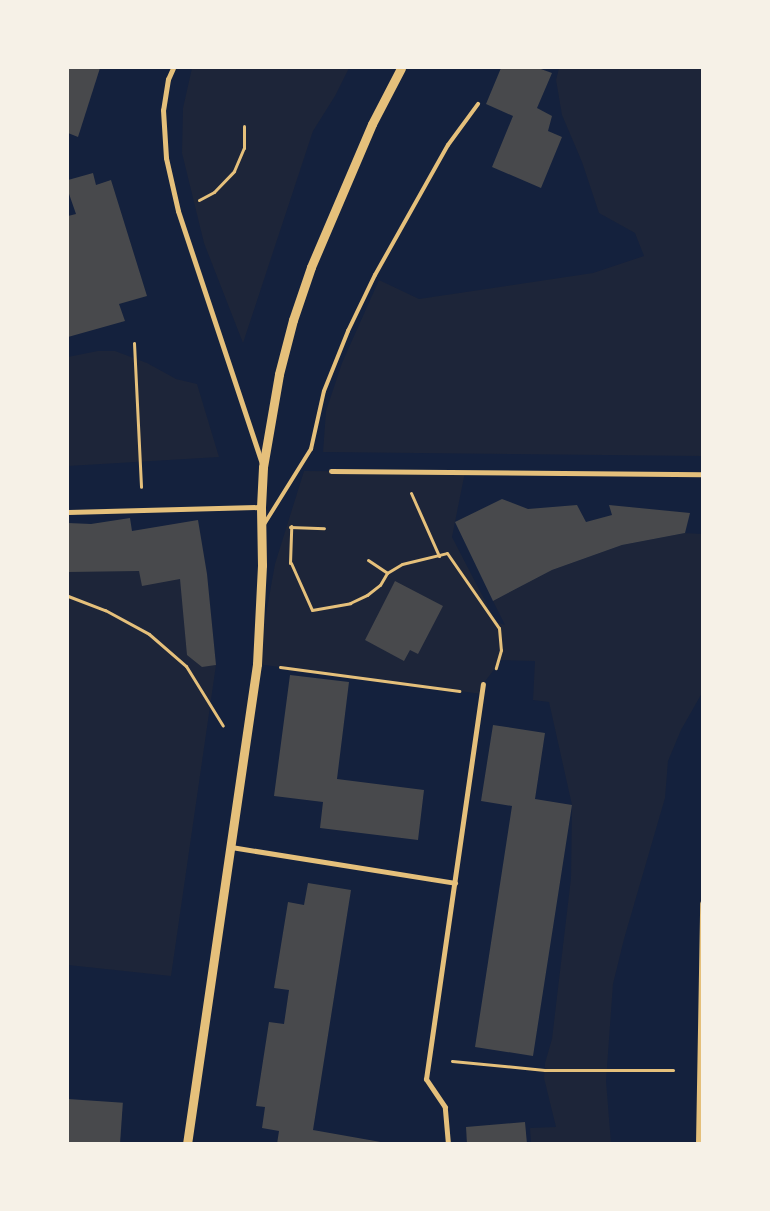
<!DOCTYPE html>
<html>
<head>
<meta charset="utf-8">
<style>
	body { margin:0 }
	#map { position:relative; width:770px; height:1211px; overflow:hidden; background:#14213d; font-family:"Alegreya Sans",sans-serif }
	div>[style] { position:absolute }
	.green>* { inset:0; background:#1d2539 }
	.building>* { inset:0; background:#48494c; transform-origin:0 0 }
	.path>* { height:3px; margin:-1.5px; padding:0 1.5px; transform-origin:1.5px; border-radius:1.5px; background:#e5c07b }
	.service>* { height:4px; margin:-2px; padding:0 2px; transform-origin:2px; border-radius:2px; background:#e5c07b }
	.minor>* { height:5px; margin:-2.5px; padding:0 2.5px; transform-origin:2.5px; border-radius:2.5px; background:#e5c07b }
	.tertiary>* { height:9px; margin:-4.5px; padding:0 4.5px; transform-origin:4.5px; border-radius:4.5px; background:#e5c07b }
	span { translate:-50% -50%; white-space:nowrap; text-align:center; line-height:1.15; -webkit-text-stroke:4px #f6f1e7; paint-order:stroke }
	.frame { position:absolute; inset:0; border:69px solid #f6f1e7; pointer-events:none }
</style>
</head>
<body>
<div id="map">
	<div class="green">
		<i style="clip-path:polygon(192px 68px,349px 68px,335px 96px,313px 131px,243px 343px,204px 243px,182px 153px,183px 108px)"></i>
		<i style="clip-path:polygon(559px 68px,702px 68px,702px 456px,323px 452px,326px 411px,342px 363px,379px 280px,419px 299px,593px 273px,644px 256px,635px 233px,599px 213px,582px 162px,562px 115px,556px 80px)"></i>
		<i style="clip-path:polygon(98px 351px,115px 351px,147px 363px,176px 379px,197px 384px,219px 457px,68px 466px,68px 357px)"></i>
		<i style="clip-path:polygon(304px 471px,465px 472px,452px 537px,496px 622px,505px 625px,493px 601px,552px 570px,622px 545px,685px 533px,702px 534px,702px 693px,681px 730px,668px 761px,665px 798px,624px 939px,613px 984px,606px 1081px,611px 1143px,531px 1143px,530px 1128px,556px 1127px,544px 1078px,545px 1063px,552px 1039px,571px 878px,572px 805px,549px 702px,533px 700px,535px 661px,498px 660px,496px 667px,483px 684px,482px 694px,257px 664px,275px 564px)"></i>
		<i style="clip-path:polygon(68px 571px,139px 571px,180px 579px,202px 666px,216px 665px,171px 976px,68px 965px)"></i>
	</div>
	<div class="building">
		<i style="clip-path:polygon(68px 68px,100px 68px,78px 137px,68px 133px)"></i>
		<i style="clip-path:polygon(501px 68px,538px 68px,552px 73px,537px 108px,552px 116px,548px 131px,562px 137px,541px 188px,492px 167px,513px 116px,486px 104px)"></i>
		<i style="clip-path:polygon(93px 173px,96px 185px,111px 180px,147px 296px,119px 304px,125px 321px,68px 337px,68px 216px,76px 214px,68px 191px,68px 180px)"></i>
		<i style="clip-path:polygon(502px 499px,528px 509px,577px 505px,586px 522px,612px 515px,609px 505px,690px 513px,685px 533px,622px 545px,552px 570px,493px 601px,455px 522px)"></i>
		<i style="clip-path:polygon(130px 518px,132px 531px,198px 520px,207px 574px,216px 665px,202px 667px,187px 655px,180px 579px,142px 586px,139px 571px,68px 572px,68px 523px,91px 524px)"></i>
		<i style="clip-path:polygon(395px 581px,443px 606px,418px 654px,410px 650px,404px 661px,365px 640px)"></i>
		<i style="clip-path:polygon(290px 675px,349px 682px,337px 779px,424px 790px,418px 840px,320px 828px,323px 802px,274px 796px)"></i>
		<i style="clip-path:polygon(493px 725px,545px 733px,535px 799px,572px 805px,533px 1056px,475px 1047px,512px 806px,481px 801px)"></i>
		<i style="clip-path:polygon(308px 883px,351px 890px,313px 1130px,392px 1144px,277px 1144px,279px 1131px,262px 1128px,265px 1107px,256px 1106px,269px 1022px,284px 1024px,289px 990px,274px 988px,288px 902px,304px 905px)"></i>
		<i style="left:68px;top:1099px;width:55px;height:45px;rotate:4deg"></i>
		<i style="clip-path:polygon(525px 1122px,527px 1144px,467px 1144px,466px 1127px)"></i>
	</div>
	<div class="path">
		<i style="left:199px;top:200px;width:17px;rotate:-28deg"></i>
		<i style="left:214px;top:192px;width:29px;rotate:-46deg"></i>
		<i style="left:234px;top:171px;width:25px;rotate:-67deg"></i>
		<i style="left:244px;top:148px;width:22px;rotate:-90deg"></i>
		<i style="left:134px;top:343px;width:144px;rotate:87.2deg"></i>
		<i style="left:411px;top:493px;width:69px;rotate:66deg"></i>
		<i style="left:290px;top:527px;width:34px;rotate:2deg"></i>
		<i style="left:368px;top:560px;width:23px;rotate:34deg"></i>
		<i style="left:290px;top:563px;width:37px;rotate:-88deg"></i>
		<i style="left:291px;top:563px;width:51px;rotate:65.9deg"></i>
		<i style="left:312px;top:610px;width:39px;rotate:-10deg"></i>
		<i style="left:350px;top:603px;width:19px;rotate:-25deg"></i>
		<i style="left:367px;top:595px;width:16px;rotate:-38deg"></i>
		<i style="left:380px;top:585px;width:14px;rotate:-60deg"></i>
		<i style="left:387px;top:573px;width:17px;rotate:-31deg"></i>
		<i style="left:402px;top:564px;width:46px;rotate:-13.7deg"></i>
		<i style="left:447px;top:553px;width:91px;rotate:55.3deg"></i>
		<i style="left:499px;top:628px;width:22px;rotate:85deg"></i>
		<i style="left:501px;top:650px;width:19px;rotate:106deg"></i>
		<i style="left:68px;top:596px;width:40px;rotate:21deg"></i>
		<i style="left:105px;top:610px;width:50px;rotate:28.6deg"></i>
		<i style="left:149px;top:634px;width:49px;rotate:40.9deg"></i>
		<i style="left:186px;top:666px;width:70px;rotate:58.3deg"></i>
		<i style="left:280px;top:667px;width:181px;rotate:7.6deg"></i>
		<i style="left:452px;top:1061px;width:93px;rotate:5.5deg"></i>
		<i style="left:545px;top:1070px;width:128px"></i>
	</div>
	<div class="service">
		<i style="left:263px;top:526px;width:91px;rotate:-58.1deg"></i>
		<i style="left:311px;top:449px;width:59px;rotate:-77.4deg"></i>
		<i style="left:324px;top:391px;width:65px;rotate:-68.2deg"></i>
		<i style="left:348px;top:331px;width:62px;rotate:-64.3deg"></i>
		<i style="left:375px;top:275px;width:149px;rotate:-60.7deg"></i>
		<i style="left:448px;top:145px;width:51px;rotate:-53.8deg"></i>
	</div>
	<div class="minor">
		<i style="left:173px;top:68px;width:12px;rotate:114deg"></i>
		<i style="left:168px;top:79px;width:31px;rotate:99deg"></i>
		<i style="left:163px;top:110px;width:48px;rotate:86.4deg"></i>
		<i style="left:166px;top:158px;width:54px;rotate:77.2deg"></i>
		<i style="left:178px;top:211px;width:266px;rotate:71.6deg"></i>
		<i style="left:331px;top:471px;width:371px;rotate:0.5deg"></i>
		<i style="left:68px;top:512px;width:193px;rotate:-1.5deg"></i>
		<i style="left:231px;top:847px;width:227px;rotate:9.1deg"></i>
		<i style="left:448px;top:1144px;width:37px;rotate:-95deg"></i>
		<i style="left:445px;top:1107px;width:34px;rotate:-124deg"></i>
		<i style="left:426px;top:1079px;width:399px;rotate:-81.8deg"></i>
		<i style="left:698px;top:1144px;width:241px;rotate:-89deg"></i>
	</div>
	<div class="tertiary">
		<i style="left:187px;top:1144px;width:485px;rotate:-81.7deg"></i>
		<i style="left:257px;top:664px;width:99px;rotate:-87.1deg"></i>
		<i style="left:262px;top:565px;width:58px;rotate:-91deg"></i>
		<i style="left:261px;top:507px;width:40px;rotate:-87.1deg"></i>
		<i style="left:263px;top:467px;width:94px;rotate:-80.2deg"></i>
		<i style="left:279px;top:374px;width:56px;rotate:-75.5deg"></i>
		<i style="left:293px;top:320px;width:56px;rotate:-71.2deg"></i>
		<i style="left:311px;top:267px;width:155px;rotate:-66.9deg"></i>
		<i style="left:372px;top:124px;width:63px;rotate:-62.6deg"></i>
	</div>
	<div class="frame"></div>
</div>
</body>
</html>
